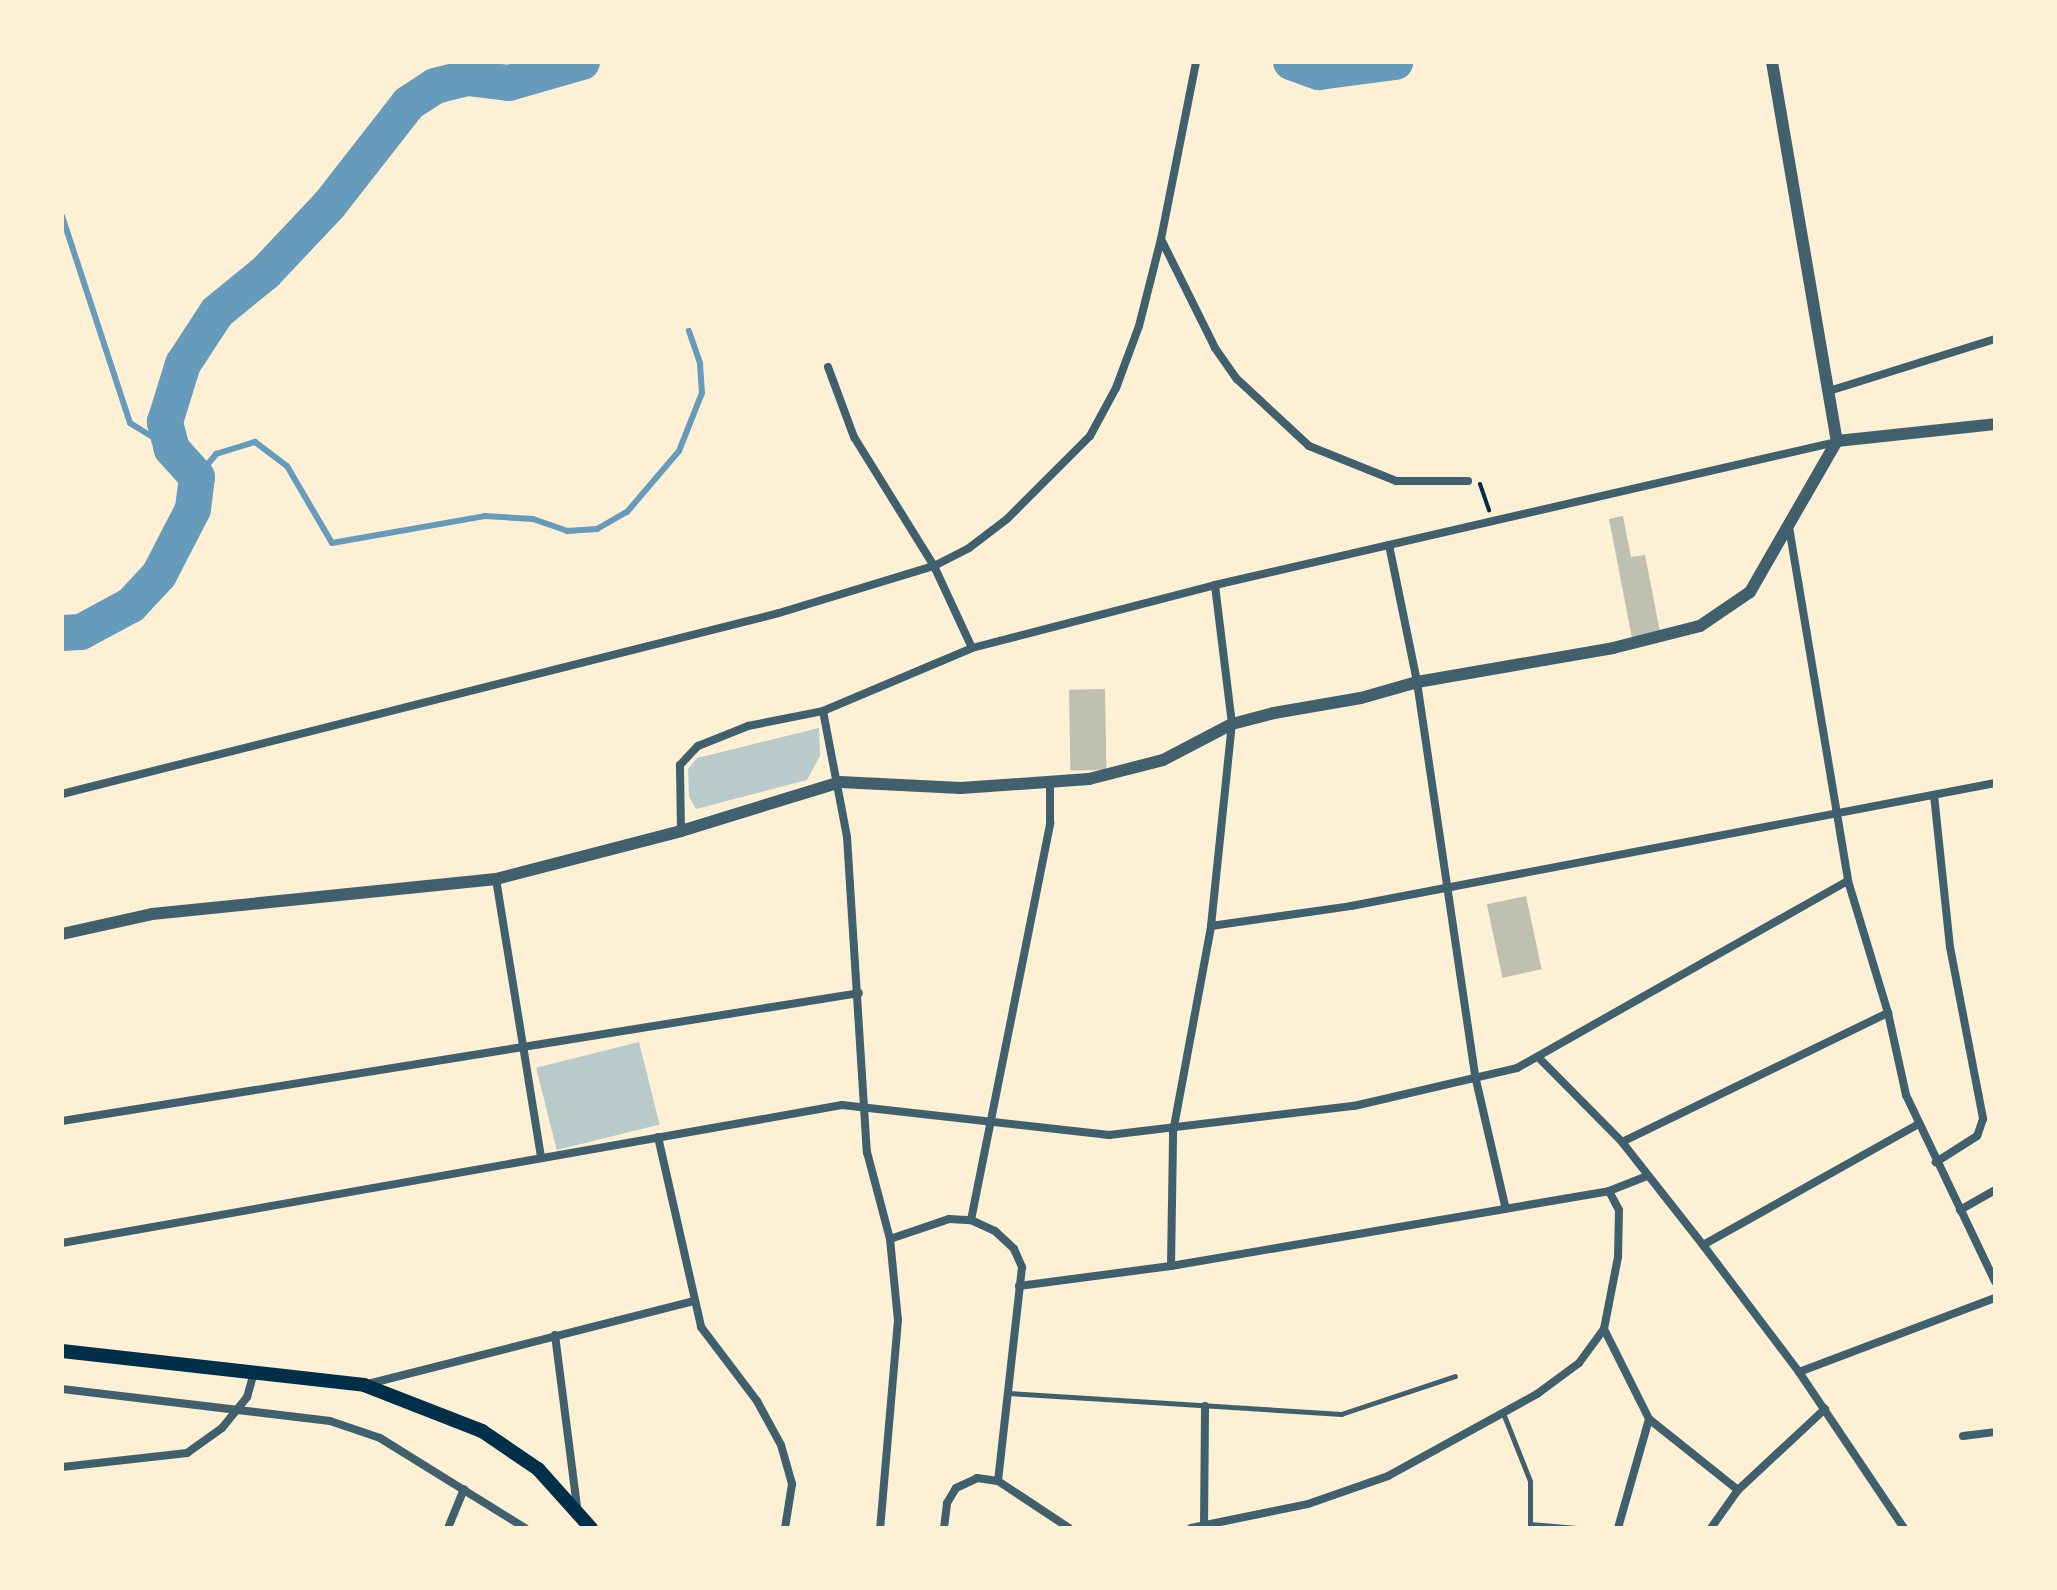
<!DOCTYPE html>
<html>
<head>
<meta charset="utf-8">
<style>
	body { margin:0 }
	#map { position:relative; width:2057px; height:1590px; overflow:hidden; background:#fdf0d5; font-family:"Asap Condensed",sans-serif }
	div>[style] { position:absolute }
	.green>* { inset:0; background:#b9caca; transform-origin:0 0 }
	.stream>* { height:6px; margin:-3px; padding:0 3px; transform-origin:3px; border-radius:3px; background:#669bbc }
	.river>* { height:36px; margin:-18px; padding:0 18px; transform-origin:18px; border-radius:18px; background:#669bbc }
	.building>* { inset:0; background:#bec0b2; transform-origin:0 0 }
	.path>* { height:4px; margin:-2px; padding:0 2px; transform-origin:2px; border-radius:2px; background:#003049 }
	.service>* { height:5px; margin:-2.5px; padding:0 2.5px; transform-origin:2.5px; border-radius:2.5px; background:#3f606c }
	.minor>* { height:8px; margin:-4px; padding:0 4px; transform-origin:4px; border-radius:4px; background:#3f606c }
	.tertiary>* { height:12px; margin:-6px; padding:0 6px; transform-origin:6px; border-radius:6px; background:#3f606c }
	.secondary>* { height:14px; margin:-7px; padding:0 7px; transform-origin:7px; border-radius:7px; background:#003049 }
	span { translate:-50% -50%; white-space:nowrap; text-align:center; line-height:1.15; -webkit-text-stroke:8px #fdf0d5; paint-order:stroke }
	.frame { position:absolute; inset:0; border:64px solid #fdf0d5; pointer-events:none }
</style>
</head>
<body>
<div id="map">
	<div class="green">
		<i style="clip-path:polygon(819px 728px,820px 756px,807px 780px,696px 809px,689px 797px,688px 769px,697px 758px)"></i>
		<i style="left:639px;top:1042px;width:85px;height:106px;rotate:76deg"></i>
	</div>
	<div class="stream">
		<i style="left:62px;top:216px;width:218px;rotate:71.8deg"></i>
		<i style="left:130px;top:423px;width:49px;rotate:31.8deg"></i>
		<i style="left:197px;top:477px;width:30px;rotate:-50deg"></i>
		<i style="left:216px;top:454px;width:41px;rotate:-17.1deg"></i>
		<i style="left:255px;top:442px;width:40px;rotate:37deg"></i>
		<i style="left:287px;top:466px;width:89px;rotate:59.7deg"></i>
		<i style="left:332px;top:543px;width:155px;rotate:-10deg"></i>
		<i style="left:485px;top:516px;width:48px;rotate:3.6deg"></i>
		<i style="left:533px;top:519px;width:36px;rotate:19deg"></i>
		<i style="left:567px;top:531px;width:30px;rotate:-4deg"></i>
		<i style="left:597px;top:529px;width:34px;rotate:-30deg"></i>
		<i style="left:627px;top:512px;width:80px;rotate:-49.6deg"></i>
		<i style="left:679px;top:451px;width:62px;rotate:-68.4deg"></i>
		<i style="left:702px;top:393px;width:30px;rotate:-94deg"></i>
		<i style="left:700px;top:363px;width:34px;rotate:-109deg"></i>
	</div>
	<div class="river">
		<i style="left:1291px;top:62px;width:30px;rotate:20deg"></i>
		<i style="left:1319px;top:72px;width:77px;rotate:-7.5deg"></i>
		<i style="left:62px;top:633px;width:19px;rotate:-3deg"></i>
		<i style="left:81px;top:632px;width:57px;rotate:-28.4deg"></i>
		<i style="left:131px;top:605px;width:41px;rotate:-47deg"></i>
		<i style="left:159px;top:575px;width:74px;rotate:-62.7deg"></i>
		<i style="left:193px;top:509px;width:32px;rotate:-83deg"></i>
		<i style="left:197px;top:477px;width:38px;rotate:-132deg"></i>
		<i style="left:172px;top:449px;width:28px;rotate:-105deg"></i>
		<i style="left:165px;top:422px;width:61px;rotate:-72.8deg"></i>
		<i style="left:183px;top:364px;width:62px;rotate:-56.8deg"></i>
		<i style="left:217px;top:312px;width:63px;rotate:-39.2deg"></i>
		<i style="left:266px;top:272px;width:93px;rotate:-46.7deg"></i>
		<i style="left:330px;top:204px;width:128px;rotate:-52deg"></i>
		<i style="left:409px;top:103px;width:31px;rotate:-33deg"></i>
		<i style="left:435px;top:86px;width:33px;rotate:-14deg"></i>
		<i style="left:467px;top:78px;width:42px;rotate:6.8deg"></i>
		<i style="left:509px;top:83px;width:76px;rotate:-16deg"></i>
	</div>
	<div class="building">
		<i style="clip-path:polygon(1623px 516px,1631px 557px,1645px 555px,1660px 632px,1632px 638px,1609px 519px)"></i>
		<i style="left:1105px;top:689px;width:81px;height:36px;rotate:89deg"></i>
		<i style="left:1526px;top:896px;width:75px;height:40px;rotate:78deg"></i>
	</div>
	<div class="path">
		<i style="left:1480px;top:484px;width:28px;rotate:71deg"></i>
	</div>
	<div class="service">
		<i style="left:1008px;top:1393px;width:334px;rotate:3.6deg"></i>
		<i style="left:1341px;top:1414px;width:120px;rotate:-18.4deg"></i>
		<i style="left:1503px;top:1413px;width:73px;rotate:68.3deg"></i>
		<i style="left:1530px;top:1481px;width:47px;rotate:90deg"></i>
		<i style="left:1530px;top:1524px;width:47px;rotate:4.9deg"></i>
	</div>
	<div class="minor">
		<i style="left:1161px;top:239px;width:122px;rotate:63.6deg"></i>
		<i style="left:1215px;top:348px;width:38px;rotate:55deg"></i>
		<i style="left:1237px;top:379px;width:98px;rotate:42.9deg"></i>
		<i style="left:1309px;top:446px;width:94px;rotate:21.9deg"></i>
		<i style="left:1396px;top:481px;width:72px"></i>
		<i style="left:828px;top:367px;width:75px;rotate:69.6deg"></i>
		<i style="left:854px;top:437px;width:152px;rotate:58.2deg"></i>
		<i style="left:934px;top:566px;width:90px;rotate:65.1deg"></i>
		<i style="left:1829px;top:391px;width:174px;rotate:-17.4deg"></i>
		<i style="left:1789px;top:527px;width:359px;rotate:80.5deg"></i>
		<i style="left:1848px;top:881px;width:138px;rotate:73.1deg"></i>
		<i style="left:1888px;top:1013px;width:84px;rotate:77.6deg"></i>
		<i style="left:1906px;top:1095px;width:207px;rotate:64.5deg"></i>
		<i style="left:1389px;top:545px;width:140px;rotate:78.4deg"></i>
		<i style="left:1417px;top:682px;width:402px;rotate:81.6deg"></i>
		<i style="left:1476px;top:1080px;width:129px;rotate:77deg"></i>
		<i style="left:823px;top:711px;width:128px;rotate:79.2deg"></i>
		<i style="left:847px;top:837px;width:316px;rotate:86.4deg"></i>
		<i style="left:867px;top:1152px;width:90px;rotate:75.2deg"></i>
		<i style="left:890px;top:1239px;width:81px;rotate:84.4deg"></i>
		<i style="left:898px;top:1320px;width:209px;rotate:94.9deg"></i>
		<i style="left:62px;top:794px;width:739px;rotate:-14.17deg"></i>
		<i style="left:779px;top:613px;width:162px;rotate:-16.9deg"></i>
		<i style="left:934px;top:566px;width:39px;rotate:-27deg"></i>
		<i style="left:969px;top:548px;width:48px;rotate:-37.3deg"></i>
		<i style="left:1007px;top:519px;width:117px;rotate:-45deg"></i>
		<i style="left:1090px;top:436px;width:55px;rotate:-61.6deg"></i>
		<i style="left:1116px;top:388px;width:66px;rotate:-69.6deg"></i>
		<i style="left:1139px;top:326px;width:90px;rotate:-75.8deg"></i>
		<i style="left:1161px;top:239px;width:180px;rotate:-78.8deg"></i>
		<i style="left:1934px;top:795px;width:153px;rotate:84deg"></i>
		<i style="left:1950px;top:947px;width:175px;rotate:79.1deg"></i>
		<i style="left:1983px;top:1119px;width:18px;rotate:109deg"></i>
		<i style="left:1977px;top:1136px;width:49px;rotate:147.6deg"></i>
		<i style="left:681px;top:831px;width:66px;rotate:-90.9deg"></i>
		<i style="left:680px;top:765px;width:26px;rotate:-47deg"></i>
		<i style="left:698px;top:746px;width:54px;rotate:-21.8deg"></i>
		<i style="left:748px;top:726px;width:76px;rotate:-11.3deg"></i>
		<i style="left:823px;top:711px;width:162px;rotate:-22.9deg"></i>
		<i style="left:972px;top:648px;width:251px;rotate:-14.5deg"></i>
		<i style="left:1215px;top:585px;width:637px;rotate:-12.97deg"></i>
		<i style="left:496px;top:879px;width:282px;rotate:80.8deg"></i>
		<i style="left:1211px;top:926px;width:141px;rotate:-8.1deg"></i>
		<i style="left:1351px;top:906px;width:656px;rotate:-10.81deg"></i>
		<i style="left:1538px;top:1057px;width:120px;rotate:45.3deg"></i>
		<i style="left:1622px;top:1142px;width:131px;rotate:51.8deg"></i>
		<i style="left:1703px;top:1245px;width:159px;rotate:52.9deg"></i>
		<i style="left:1799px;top:1372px;width:188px;rotate:56.1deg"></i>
		<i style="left:62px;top:1121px;width:807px;rotate:-9.12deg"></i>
		<i style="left:658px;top:1137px;width:195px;rotate:77.2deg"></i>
		<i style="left:701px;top:1327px;width:93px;rotate:52.9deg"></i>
		<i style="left:757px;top:1401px;width:50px;rotate:61.4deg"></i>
		<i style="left:781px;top:1445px;width:41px;rotate:74.2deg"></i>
		<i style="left:792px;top:1484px;width:45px;rotate:99deg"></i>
		<i style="left:1622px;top:1142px;width:296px;rotate:-25.9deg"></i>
		<i style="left:1960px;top:1210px;width:40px;rotate:-29.7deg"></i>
		<i style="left:971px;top:1220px;width:405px;rotate:-78.7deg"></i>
		<i style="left:1050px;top:823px;width:39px;rotate:-90deg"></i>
		<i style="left:890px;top:1239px;width:62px;rotate:-18.7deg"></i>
		<i style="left:949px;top:1219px;width:22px;rotate:3deg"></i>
		<i style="left:971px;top:1220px;width:26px;rotate:25deg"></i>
		<i style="left:995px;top:1231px;width:26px;rotate:43deg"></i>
		<i style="left:1014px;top:1249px;width:20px;rotate:66deg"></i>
		<i style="left:1022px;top:1267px;width:215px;rotate:96.4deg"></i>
		<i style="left:62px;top:1243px;width:792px;rotate:-10.03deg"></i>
		<i style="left:842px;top:1105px;width:269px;rotate:6.4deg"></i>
		<i style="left:1109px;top:1135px;width:247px;rotate:-6.8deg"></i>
		<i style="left:1354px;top:1106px;width:167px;rotate:-13.1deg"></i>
		<i style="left:1517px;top:1068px;width:380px;rotate:-29.5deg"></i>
		<i style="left:1703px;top:1245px;width:248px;rotate:-29.3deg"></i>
		<i style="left:1171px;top:1266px;width:134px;rotate:-89.1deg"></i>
		<i style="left:1173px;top:1132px;width:209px;rotate:-79.5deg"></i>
		<i style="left:1211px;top:926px;width:203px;rotate:-84.1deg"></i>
		<i style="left:1232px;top:724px;width:140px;rotate:-97deg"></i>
		<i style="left:1019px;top:1286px;width:153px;rotate:-7.5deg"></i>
		<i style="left:1171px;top:1266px;width:444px;rotate:-9.7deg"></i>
		<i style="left:1609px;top:1191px;width:41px;rotate:-21.5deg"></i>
		<i style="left:1604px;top:1329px;width:101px;rotate:63.4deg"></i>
		<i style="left:1649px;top:1419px;width:114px;rotate:38.6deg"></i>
		<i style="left:555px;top:1335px;width:173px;rotate:82.7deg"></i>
		<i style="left:1799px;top:1372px;width:210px;rotate:-20.7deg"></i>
		<i style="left:364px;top:1385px;width:340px;rotate:-14.3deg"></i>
		<i style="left:62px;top:1389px;width:270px;rotate:6.8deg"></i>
		<i style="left:330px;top:1421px;width:53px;rotate:18.8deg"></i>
		<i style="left:380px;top:1438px;width:171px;rotate:31.8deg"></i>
		<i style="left:1963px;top:1436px;width:32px;rotate:-7deg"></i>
		<i style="left:62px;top:1467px;width:126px;rotate:-6.4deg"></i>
		<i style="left:187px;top:1453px;width:43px;rotate:-35.5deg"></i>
		<i style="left:222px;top:1428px;width:40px;rotate:-51deg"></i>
		<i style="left:247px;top:1397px;width:26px;rotate:-74deg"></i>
		<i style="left:1204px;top:1526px;width:120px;rotate:-89.5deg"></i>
		<i style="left:448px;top:1528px;width:42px;rotate:-67.7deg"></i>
		<i style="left:944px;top:1528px;width:25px;rotate:-83deg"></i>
		<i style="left:947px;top:1503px;width:17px;rotate:-59deg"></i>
		<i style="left:956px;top:1488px;width:23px;rotate:-25deg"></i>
		<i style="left:977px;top:1478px;width:21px;rotate:8deg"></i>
		<i style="left:998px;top:1481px;width:85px;rotate:33.5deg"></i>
		<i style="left:1191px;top:1528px;width:119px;rotate:-11.6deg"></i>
		<i style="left:1308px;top:1504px;width:85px;rotate:-19.3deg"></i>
		<i style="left:1388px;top:1476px;width:170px;rotate:-28.8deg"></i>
		<i style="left:1537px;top:1394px;width:52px;rotate:-36.4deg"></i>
		<i style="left:1579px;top:1363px;width:42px;rotate:-53.7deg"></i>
		<i style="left:1604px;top:1329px;width:73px;rotate:-79deg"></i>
		<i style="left:1618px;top:1257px;width:47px;rotate:-88.8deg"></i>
		<i style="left:1619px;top:1210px;width:21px;rotate:-118deg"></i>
		<i style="left:1618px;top:1528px;width:113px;rotate:-74.1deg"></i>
		<i style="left:1711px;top:1528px;width:47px;rotate:-54.6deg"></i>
		<i style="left:1738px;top:1490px;width:119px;rotate:-43deg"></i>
	</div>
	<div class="tertiary">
		<i style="left:1772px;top:62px;width:385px;rotate:80.3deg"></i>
		<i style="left:1837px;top:441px;width:159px;rotate:-6.1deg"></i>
		<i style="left:62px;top:934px;width:92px;rotate:-12.5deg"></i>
		<i style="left:152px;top:914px;width:346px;rotate:-5.8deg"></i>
		<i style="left:496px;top:879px;width:191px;rotate:-14.5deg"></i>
		<i style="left:681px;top:831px;width:166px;rotate:-17.1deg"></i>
		<i style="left:840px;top:782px;width:121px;rotate:2.8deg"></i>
		<i style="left:961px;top:788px;width:128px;rotate:-4deg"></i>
		<i style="left:1089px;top:779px;width:76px;rotate:-14.4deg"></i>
		<i style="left:1163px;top:760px;width:78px;rotate:-27.6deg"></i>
		<i style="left:1232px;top:724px;width:43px;rotate:-14.7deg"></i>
		<i style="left:1274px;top:713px;width:88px;rotate:-9.8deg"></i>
		<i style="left:1361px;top:698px;width:58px;rotate:-15.9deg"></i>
		<i style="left:1417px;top:682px;width:199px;rotate:-9.8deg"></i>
		<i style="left:1613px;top:648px;width:90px;rotate:-14.2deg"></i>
		<i style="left:1700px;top:626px;width:60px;rotate:-34.2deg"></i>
		<i style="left:1750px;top:592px;width:174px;rotate:-60.1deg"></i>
	</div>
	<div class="secondary">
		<i style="left:62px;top:1351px;width:304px;rotate:6.4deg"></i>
		<i style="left:364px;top:1385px;width:127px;rotate:21.3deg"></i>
		<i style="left:482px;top:1431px;width:68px;rotate:34.2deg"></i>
		<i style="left:538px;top:1469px;width:79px;rotate:48.1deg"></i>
	</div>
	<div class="frame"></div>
</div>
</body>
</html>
